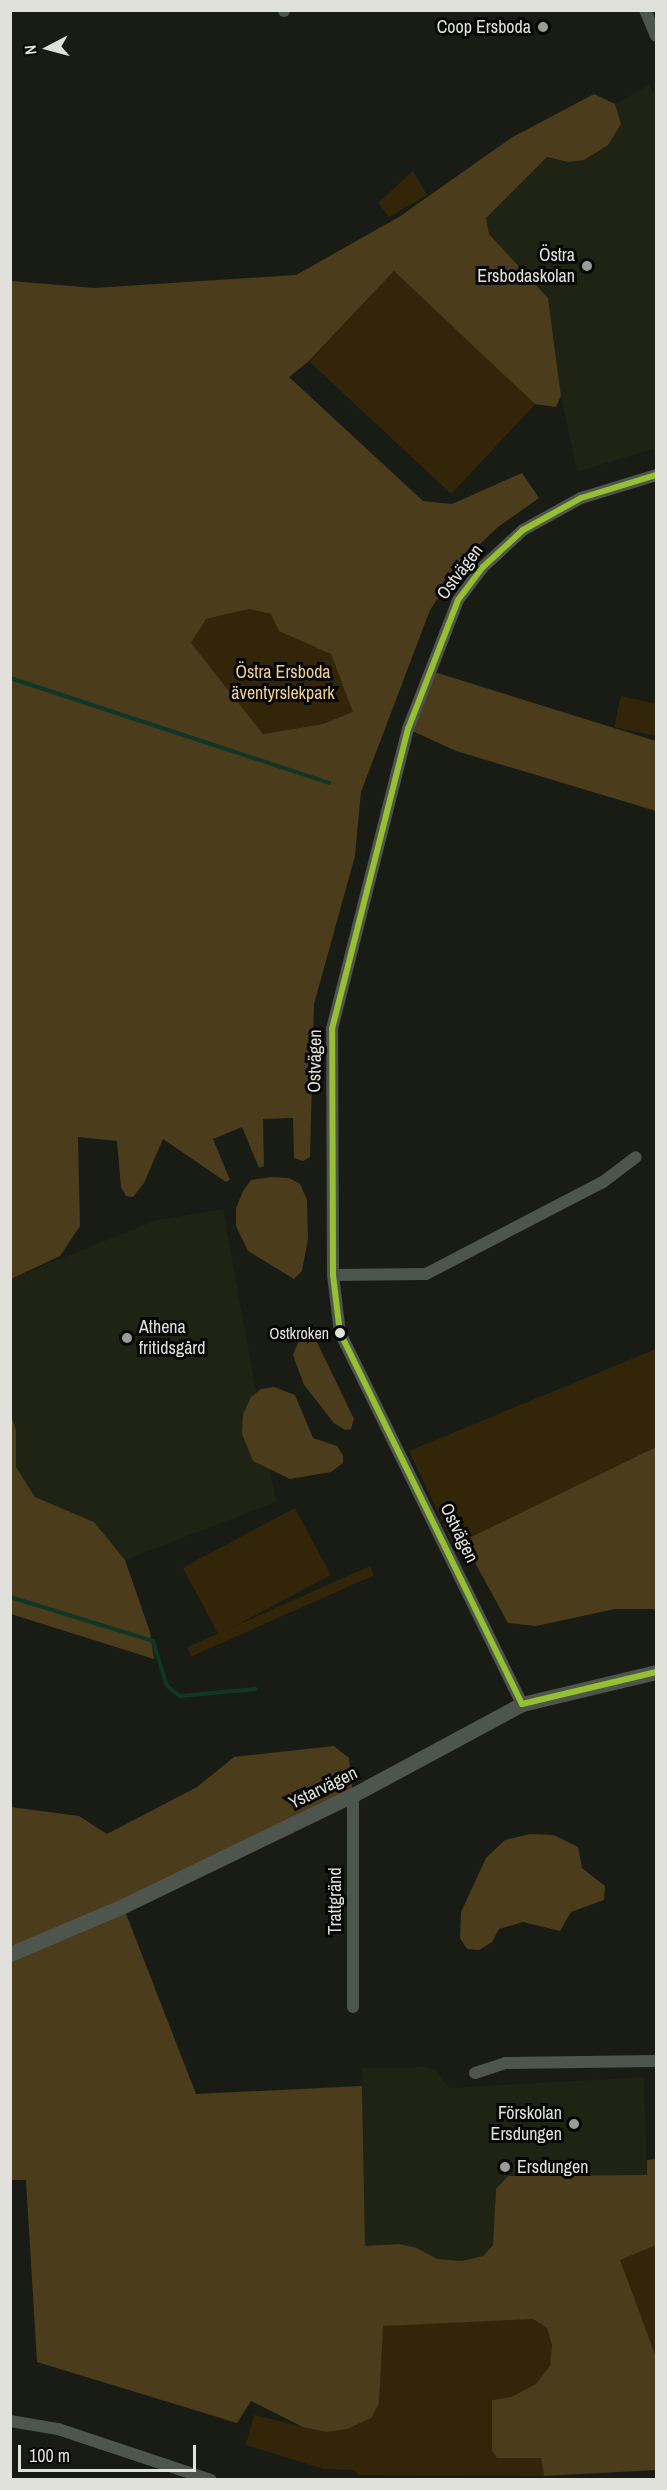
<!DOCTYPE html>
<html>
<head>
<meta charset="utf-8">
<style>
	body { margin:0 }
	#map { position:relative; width:667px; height:2490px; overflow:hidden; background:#191b15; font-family:"Archivo Narrow",sans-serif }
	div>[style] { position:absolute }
	.built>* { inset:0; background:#1e2314 }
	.green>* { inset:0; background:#332608; transform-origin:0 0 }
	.forest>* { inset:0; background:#4b3c1c }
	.stream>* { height:4px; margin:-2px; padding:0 2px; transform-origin:2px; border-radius:2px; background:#103726 }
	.minor>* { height:12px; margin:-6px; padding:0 6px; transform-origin:6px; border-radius:6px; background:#4e554c }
	.tertiary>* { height:15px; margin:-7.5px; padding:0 7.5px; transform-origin:7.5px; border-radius:7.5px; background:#4e554c }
	.bus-1>* { height:6px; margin:-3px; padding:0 3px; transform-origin:3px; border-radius:3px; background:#96bf33 }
	.dots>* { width:16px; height:16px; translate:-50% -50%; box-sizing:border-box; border:3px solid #060704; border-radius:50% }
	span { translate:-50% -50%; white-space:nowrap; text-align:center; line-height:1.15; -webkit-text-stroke:6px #060704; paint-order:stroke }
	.bus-label { font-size:16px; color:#dfe1da }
	.right { translate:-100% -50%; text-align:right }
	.poi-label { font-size:18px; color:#dfe1da }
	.left { translate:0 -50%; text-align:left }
	.street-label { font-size:18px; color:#dfe1da }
	.park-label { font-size:18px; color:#efcf90 }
	.frame { position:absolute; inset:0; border:12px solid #dfe1da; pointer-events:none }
	.north { position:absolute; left:18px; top:18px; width:60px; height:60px; -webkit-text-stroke:4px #060704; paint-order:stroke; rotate:264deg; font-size:16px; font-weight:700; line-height:24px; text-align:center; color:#dfe1da }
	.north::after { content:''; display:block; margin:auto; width:21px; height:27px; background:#dfe1da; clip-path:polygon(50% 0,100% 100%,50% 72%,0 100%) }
	.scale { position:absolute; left:18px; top:2445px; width:178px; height:27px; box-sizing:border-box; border:3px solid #dfe1da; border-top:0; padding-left:8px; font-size:18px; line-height:21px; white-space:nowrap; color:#dfe1da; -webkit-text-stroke:4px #060704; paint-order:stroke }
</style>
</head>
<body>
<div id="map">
	<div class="built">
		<i style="clip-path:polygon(649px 85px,656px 96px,656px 448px,577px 472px,561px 396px,548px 298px,489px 234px,486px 218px,547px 157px,568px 162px,621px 124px,615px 104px)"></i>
		<i style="clip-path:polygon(223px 1209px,276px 1502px,125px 1560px,94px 1522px,35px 1497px,16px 1467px,16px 1430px,10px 1412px,10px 1279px,157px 1220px)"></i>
		<i style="clip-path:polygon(425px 2067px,436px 2070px,449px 2088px,644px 2077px,647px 2175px,508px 2176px,496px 2189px,493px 2245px,483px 2256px,462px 2261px,437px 2259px,417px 2248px,399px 2244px,365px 2246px,362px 2068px)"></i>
	</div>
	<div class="green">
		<i style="clip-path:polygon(413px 171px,427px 195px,389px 217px,378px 203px)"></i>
		<i style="left:394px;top:271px;width:194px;height:124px;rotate:43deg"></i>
		<i style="clip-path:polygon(249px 609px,271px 614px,331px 654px,354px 712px,323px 724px,263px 734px,190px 643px,206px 619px)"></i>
		<i style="clip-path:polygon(621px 696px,656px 704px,656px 736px,614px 727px)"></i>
		<i style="clip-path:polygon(656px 1349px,656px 1447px,471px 1537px,468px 1550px,459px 1556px,409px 1451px)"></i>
		<i style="left:295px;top:1508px;width:76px;height:127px;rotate:62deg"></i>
		<i style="left:370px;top:1566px;width:10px;height:200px;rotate:66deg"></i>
		<i style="clip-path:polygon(656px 2245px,656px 2357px,619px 2259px)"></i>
		<i style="clip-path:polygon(485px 2319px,533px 2319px,547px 2328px,552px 2345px,550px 2366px,536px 2384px,511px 2397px,492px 2400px,492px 2451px,498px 2458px,541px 2458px,544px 2476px,359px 2475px,354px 2470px,324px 2469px,246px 2445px,254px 2415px,326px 2432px,379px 2403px,382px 2326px)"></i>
	</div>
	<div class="forest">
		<i style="clip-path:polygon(evenodd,594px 94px,615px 104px,621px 124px,608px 145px,584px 160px,568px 162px,547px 157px,486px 218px,489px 234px,548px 298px,561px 396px,556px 407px,535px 404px,394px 271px,309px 361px,289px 377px,423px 501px,452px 504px,522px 473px,539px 498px,498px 527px,465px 558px,430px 610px,361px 792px,355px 856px,314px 1004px,310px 1157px,303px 1161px,294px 1158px,293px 1118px,263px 1119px,264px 1166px,259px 1168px,242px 1127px,213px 1139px,230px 1180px,226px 1182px,163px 1139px,144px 1183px,133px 1197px,126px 1196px,121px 1187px,117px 1141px,78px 1137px,80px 1226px,60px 1256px,11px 1279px,11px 281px,94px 288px,296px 275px,399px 217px,511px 138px,594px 94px,249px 609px,271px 614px,279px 631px,331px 654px,353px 712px,323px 724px,263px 734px,191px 643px,206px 619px,249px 609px)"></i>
		<i style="clip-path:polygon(428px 670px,656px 741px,656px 811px,456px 751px,408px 729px)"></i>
		<i style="clip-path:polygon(272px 1177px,289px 1178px,300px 1184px,307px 1200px,308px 1239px,302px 1271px,294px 1279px,248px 1251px,236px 1226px,236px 1208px,243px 1191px,251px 1180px)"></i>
		<i style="clip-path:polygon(308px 1333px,313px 1334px,354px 1419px,351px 1429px,345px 1430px,334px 1423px,304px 1385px,293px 1355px,300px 1338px)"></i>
		<i style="clip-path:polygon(274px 1387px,295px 1395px,313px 1438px,337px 1446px,343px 1455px,343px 1463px,331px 1472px,290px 1479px,253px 1461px,242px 1434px,243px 1414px,251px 1397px,261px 1389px)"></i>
		<i style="clip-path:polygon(10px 1412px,16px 1430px,16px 1467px,35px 1497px,94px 1522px,125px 1560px,150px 1632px,154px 1659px,11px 1614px)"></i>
		<i style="clip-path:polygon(656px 1447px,656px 1609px,615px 1609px,536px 1626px,508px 1623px,468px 1550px,471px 1537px)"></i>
		<i style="clip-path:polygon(334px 1746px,349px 1758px,353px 1795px,123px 1906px,196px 2094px,362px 2086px,365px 2246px,399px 2244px,417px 2248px,437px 2259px,462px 2261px,483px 2256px,493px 2245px,496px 2189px,508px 2176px,647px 2175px,647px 2160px,656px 2159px,656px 2245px,620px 2260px,656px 2357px,656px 2470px,544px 2476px,541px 2458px,497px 2458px,492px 2451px,492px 2400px,511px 2397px,536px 2384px,550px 2366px,552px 2345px,547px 2328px,533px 2319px,383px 2326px,379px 2403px,371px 2418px,347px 2429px,326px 2432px,303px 2427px,251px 2401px,237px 2423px,37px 2362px,26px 2180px,11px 2180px,11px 1807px,79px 1816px,107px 1834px,197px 1787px,234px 1757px)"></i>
		<i style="clip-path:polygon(530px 1834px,554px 1835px,578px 1847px,582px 1868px,605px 1886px,604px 1900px,571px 1912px,560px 1931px,523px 1922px,499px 1929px,492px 1942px,479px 1950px,467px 1949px,460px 1938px,461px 1912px,486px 1858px,505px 1840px)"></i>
	</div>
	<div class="stream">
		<i style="left:10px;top:678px;width:336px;rotate:18.2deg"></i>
		<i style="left:10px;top:1597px;width:150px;rotate:17.1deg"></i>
		<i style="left:153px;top:1641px;width:47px;rotate:72.7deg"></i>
		<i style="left:167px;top:1686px;width:16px;rotate:38deg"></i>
		<i style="left:180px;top:1696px;width:76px;rotate:-5.3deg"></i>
	</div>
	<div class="minor">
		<i style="left:284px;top:10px;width:1px;rotate:90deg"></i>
		<i style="left:645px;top:10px;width:28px;rotate:67deg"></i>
		<i style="left:333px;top:1275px;width:93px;rotate:-0.6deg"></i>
		<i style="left:426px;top:1274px;width:199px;rotate:-27.5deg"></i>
		<i style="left:603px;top:1182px;width:41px;rotate:-37.1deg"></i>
		<i style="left:522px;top:1704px;width:413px;rotate:-116.1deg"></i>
		<i style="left:340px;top:1333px;width:58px;rotate:-96.9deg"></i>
		<i style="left:333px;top:1275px;width:246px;rotate:-90.2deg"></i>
		<i style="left:332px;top:1029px;width:309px;rotate:-75.8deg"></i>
		<i style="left:408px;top:729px;width:138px;rotate:-68.8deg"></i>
		<i style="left:458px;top:600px;width:41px;rotate:-52.9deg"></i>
		<i style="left:483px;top:567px;width:54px;rotate:-42.8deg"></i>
		<i style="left:523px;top:530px;width:66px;rotate:-28.9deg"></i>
		<i style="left:581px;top:498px;width:78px;rotate:-17deg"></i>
		<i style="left:353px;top:2007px;width:212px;rotate:-90deg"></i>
		<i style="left:475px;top:2073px;width:32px;rotate:-18deg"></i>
		<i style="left:505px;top:2063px;width:151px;rotate:-0.8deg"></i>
		<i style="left:10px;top:2421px;width:49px;rotate:9.5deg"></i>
		<i style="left:58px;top:2429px;width:161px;rotate:18.4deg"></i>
	</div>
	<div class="tertiary">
		<i style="left:10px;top:1954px;width:123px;rotate:-23deg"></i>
		<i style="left:123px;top:1906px;width:255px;rotate:-25.8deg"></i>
		<i style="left:353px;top:1795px;width:192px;rotate:-28.3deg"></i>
		<i style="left:522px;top:1704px;width:138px;rotate:-13.4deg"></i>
	</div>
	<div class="bus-1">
		<i style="left:522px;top:1704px;width:413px;rotate:-116.1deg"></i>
		<i style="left:340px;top:1333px;width:58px;rotate:-96.9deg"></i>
		<i style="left:333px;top:1275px;width:246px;rotate:-90.2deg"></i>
		<i style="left:332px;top:1029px;width:309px;rotate:-75.8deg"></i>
		<i style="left:408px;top:729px;width:138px;rotate:-68.8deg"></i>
		<i style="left:458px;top:600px;width:41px;rotate:-52.9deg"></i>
		<i style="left:483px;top:567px;width:54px;rotate:-42.8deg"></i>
		<i style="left:523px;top:530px;width:66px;rotate:-28.9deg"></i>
		<i style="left:581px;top:498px;width:78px;rotate:-17deg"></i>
		<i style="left:522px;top:1704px;width:138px;rotate:-13.4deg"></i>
	</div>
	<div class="dots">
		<i style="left:543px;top:27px;background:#9a9c95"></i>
		<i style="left:587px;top:266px;background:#9a9c95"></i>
		<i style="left:340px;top:1333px;background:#dfe1da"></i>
		<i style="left:127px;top:1338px;background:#9a9c95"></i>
		<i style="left:574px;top:2124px;background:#9a9c95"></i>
		<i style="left:505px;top:2167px;background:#9a9c95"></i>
	</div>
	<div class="bus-label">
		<span class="right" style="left:329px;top:1333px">Ostkroken</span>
	</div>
	<div class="poi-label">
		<span class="right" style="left:531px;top:27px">Coop Ersboda</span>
		<span class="right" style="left:575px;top:266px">Östra<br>Ersbodaskolan</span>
		<span class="left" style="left:139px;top:1338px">Athena<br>fritidsgård</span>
		<span class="right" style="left:562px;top:2124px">Förskolan<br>Ersdungen</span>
		<span class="left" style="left:517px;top:2167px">Ersdungen</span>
	</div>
	<div class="street-label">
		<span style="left:460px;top:572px;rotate:-53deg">Ostvägen</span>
		<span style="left:315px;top:1061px;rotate:-89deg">Ostvägen</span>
		<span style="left:459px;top:1533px;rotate:64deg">Ostvägen</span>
		<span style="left:323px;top:1788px;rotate:-26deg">Ystarvägen</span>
		<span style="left:335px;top:1901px;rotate:-90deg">Trattgränd</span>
	</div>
	<div class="park-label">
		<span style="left:283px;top:683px">Östra Ersboda<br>äventyrslekpark</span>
	</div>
	<div class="frame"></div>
	<div class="north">N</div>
	<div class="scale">100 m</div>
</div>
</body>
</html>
